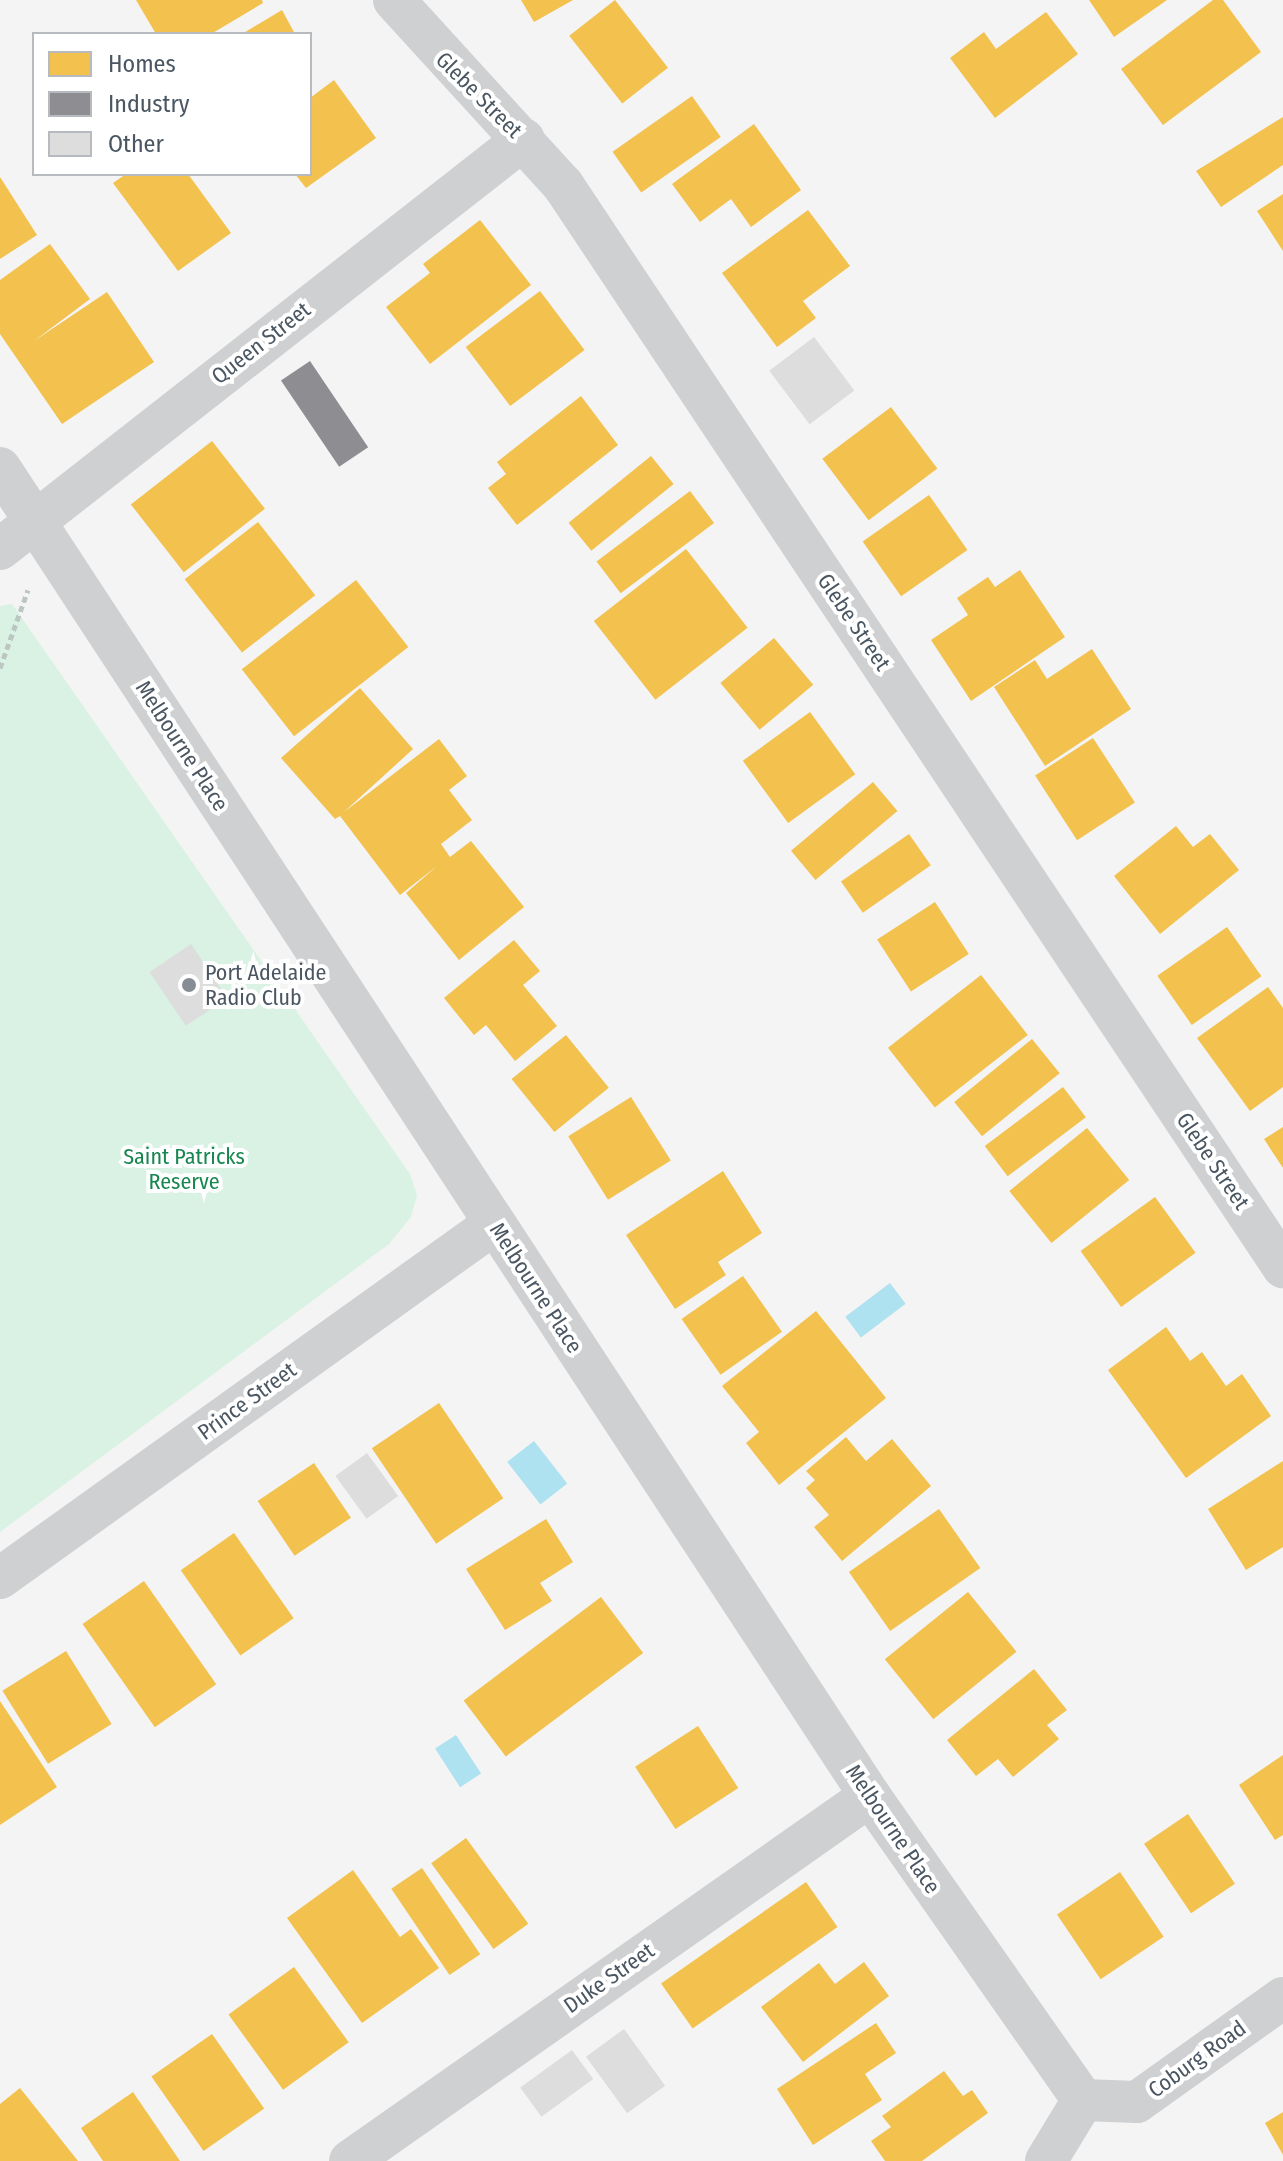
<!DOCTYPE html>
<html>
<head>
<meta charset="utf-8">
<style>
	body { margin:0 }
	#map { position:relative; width:1283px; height:2161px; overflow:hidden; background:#f4f4f4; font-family:"Fira Sans Condensed",sans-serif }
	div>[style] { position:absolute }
	.green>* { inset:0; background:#d9f2e3 }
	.water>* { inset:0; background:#aee2f0; transform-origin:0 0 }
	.homes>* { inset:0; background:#f2c14e; transform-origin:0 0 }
	.industry>* { inset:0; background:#8d8d92; transform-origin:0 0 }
	.building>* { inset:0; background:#ddddde; transform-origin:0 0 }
	.path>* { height:5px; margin-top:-2.5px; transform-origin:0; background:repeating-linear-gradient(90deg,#bcc7c4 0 6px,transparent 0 10px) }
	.street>* { height:42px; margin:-21px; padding:0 21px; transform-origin:21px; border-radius:21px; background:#ced0d2 }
	.dots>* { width:22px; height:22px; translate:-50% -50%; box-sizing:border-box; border:4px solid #fff; border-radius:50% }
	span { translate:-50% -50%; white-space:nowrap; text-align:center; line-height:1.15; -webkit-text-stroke:8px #fff; paint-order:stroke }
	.street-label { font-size:22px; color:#4a5661 }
	.poi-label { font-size:22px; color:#4a5661 }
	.left { translate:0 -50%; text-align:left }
	.park-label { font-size:22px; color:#17864f }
	.legend { position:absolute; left:32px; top:32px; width:280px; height:144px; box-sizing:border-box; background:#fff; border:2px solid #b7bbc0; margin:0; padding:10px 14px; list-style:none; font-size:24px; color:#4a5661 }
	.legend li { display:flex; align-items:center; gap:16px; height:40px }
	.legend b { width:40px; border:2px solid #b7bbc0 }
</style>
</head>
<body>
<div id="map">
	<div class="green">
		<i style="clip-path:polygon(12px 604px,410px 1174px,417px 1195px,411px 1217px,389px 1244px,0 1532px,0 606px)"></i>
	</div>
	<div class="water">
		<i style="left:890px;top:1283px;width:26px;height:56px;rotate:53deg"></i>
		<i style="left:534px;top:1441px;width:54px;height:34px;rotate:52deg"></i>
		<i style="left:456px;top:1735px;width:46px;height:25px;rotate:57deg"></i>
	</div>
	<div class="homes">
		<i style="clip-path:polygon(136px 0,262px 0,263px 3px,211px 34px,156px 34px)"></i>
		<i style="clip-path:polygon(521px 0,573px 0,534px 22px)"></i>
		<i style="left:615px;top:0;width:86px;height:58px;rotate:52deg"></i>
		<i style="clip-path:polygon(1089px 0,1167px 0,1114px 37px)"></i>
		<i style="clip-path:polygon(1213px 0,1223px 0,1261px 52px,1163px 125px,1121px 69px)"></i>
		<i style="clip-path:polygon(282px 10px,295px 34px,242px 34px)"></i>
		<i style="clip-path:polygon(1046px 12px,1078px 54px,995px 118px,950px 58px,984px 32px,996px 49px)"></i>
		<i style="clip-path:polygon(334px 80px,376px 138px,306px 188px,295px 174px,310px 174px,310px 98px)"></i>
		<i style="left:692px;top:96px;width:50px;height:97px;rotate:55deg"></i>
		<i style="clip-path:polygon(1283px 117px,1283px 165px,1221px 207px,1196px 171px)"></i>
		<i style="clip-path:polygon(754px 124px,801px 190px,751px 227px,731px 199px,700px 222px,672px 184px)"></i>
		<i style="clip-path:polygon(126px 174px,188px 174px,231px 233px,178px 271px,113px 183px)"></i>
		<i style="clip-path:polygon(0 177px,37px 235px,0 259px)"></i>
		<i style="clip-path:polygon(1283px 194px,1283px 251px,1257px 211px)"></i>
		<i style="clip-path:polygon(808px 210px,850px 266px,803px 301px,816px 318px,777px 347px,722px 273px)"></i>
		<i style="clip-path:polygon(480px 220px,531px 285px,430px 364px,386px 307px,430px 273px,423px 264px)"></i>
		<i style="clip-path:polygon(50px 244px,90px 299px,34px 341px,107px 292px,154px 362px,62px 424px,0 334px,0 280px)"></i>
		<i style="left:540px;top:291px;width:74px;height:93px;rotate:53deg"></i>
		<i style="clip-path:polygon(581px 396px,618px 445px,517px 525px,488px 488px,506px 474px,497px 462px)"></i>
		<i style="left:891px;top:407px;width:77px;height:86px;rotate:53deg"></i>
		<i style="left:212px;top:441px;width:86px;height:103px;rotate:52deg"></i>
		<i style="left:651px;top:456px;width:36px;height:106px;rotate:51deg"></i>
		<i style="left:690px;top:491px;width:40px;height:117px;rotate:53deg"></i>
		<i style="left:929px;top:495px;width:67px;height:81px;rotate:55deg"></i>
		<i style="left:258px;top:522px;width:93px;height:93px;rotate:52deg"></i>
		<i style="left:686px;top:549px;width:100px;height:117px;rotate:52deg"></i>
		<i style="clip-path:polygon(1020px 570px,1065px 637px,971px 701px,931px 640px,968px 615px,957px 598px,988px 577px,995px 587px)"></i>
		<i style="left:356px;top:580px;width:85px;height:145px;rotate:52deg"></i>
		<i style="left:774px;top:638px;width:61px;height:70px;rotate:50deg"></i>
		<i style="clip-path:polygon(1092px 649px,1131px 709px,1045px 766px,994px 687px,1035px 660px,1047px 679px)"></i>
		<i style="clip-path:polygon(360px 688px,413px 749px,344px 812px,439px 739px,467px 776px,449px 790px,472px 820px,441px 844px,450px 857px,471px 841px,524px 907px,459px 960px,406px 893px,437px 866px,400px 895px,340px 816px,335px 819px,281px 758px)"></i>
		<i style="left:810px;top:712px;width:77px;height:83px;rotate:54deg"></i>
		<i style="left:1093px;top:738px;width:77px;height:69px;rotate:57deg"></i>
		<i style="left:873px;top:782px;width:38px;height:107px;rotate:50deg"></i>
		<i style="clip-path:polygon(1176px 826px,1193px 847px,1210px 834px,1239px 870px,1160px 934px,1114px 876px)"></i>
		<i style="left:909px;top:834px;width:38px;height:83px;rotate:55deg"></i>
		<i style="left:935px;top:902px;width:62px;height:69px;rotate:57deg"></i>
		<i style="left:1227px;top:927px;width:60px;height:85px;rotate:55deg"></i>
		<i style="clip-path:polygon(514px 940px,540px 971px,523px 985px,557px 1026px,515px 1061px,486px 1025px,474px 1035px,444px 998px)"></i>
		<i style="left:981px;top:975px;width:76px;height:118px;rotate:52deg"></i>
		<i style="clip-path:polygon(1268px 987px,1283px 1008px,1283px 1087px,1250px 1111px,1197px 1038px)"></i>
		<i style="left:566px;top:1035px;width:68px;height:70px;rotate:51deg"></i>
		<i style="left:1032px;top:1039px;width:44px;height:100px;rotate:51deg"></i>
		<i style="left:1063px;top:1087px;width:38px;height:98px;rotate:53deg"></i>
		<i style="left:631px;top:1097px;width:75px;height:74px;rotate:58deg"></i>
		<i style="clip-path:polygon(1283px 1127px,1283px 1168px,1264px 1139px)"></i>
		<i style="left:1087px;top:1128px;width:67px;height:100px;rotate:51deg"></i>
		<i style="clip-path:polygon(723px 1171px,762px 1233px,718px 1262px,726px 1275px,675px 1309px,626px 1235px)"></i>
		<i style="left:1155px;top:1197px;width:69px;height:92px;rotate:54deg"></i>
		<i style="left:743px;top:1276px;width:68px;height:75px;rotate:55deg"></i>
		<i style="clip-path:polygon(816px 1311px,886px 1398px,779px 1485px,746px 1443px,759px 1432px,722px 1386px)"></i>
		<i style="clip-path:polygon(1166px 1327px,1190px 1361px,1202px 1352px,1226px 1386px,1242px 1374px,1271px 1416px,1186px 1478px,1108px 1370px)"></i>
		<i style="left:439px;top:1403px;width:115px;height:81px;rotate:56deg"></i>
		<i style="clip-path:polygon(846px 1437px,866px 1461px,892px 1439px,931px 1486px,842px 1561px,814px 1527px,829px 1515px,806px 1488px,815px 1480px,806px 1471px)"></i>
		<i style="clip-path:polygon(1283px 1461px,1283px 1547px,1246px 1570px,1208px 1509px)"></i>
		<i style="left:314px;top:1463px;width:66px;height:68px;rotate:56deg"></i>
		<i style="left:939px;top:1509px;width:72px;height:110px;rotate:55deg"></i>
		<i style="clip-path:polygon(546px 1519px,573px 1562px,540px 1583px,552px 1601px,505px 1630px,466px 1569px)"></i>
		<i style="left:234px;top:1533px;width:104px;height:65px;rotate:55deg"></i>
		<i style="left:144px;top:1581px;width:126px;height:75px;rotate:55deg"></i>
		<i style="left:968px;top:1592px;width:77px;height:107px;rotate:51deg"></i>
		<i style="left:601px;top:1597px;width:70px;height:172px;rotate:53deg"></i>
		<i style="left:66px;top:1651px;width:86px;height:75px;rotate:58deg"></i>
		<i style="clip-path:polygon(1034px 1669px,1067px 1710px,1047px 1725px,1059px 1739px,1013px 1777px,998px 1759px,976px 1776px,947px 1740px)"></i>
		<i style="clip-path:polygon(0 1701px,57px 1787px,0 1825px)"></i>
		<i style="left:698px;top:1726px;width:74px;height:75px;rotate:57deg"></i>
		<i style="clip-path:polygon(1283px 1755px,1283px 1835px,1275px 1840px,1239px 1785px)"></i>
		<i style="left:1188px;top:1814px;width:84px;height:53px;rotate:56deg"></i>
		<i style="left:466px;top:1838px;width:106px;height:43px;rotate:54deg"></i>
		<i style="left:422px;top:1868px;width:104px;height:37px;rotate:56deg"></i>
		<i style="clip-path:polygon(353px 1870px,400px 1937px,411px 1929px,439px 1968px,362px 2023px,287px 1918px)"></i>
		<i style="left:1120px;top:1872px;width:78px;height:76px;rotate:56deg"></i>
		<i style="left:806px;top:1882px;width:55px;height:177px;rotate:55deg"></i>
		<i style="clip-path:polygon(864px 1962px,889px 1996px,803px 2062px,761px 2007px,819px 1963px,835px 1984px)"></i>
		<i style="left:294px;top:1967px;width:93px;height:81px;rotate:54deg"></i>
		<i style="clip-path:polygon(876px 2023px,896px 2053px,865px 2074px,882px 2100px,813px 2145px,777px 2089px)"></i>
		<i style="left:212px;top:2034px;width:91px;height:74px;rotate:55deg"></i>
		<i style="clip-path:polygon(944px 2071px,963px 2096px,972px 2090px,988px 2113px,922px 2161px,885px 2161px,871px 2141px,891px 2127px,882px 2116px)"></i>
		<i style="clip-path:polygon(20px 2088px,78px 2161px,0 2161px,0 2104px)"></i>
		<i style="clip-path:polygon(133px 2092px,180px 2161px,103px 2161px,81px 2128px)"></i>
		<i style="clip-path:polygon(1283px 2112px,1283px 2155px,1265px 2123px)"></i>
	</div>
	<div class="industry">
		<i style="left:310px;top:361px;width:104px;height:35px;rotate:56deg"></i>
	</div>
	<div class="building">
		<i style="left:814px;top:337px;width:67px;height:56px;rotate:53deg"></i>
		<i style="left:191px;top:944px;width:65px;height:50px;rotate:56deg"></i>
		<i style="left:367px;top:1453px;width:53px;height:39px;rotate:54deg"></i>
		<i style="left:624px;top:2029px;width:70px;height:47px;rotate:54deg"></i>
		<i style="left:572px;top:2050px;width:36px;height:64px;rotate:54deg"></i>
	</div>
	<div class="path">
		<i style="left:0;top:668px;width:83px;rotate:-70.3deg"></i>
	</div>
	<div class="street">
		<i style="left:394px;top:0;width:251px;rotate:47.6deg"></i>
		<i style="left:563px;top:185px;width:1300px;rotate:56.36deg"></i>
		<i style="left:0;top:468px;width:1588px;rotate:56.77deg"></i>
		<i style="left:870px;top:1796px;width:371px;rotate:55deg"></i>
		<i style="left:0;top:549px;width:665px;rotate:-38.04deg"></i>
		<i style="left:0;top:1578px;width:608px;rotate:-35.63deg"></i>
		<i style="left:350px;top:2161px;width:635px;rotate:-35.07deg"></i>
		<i style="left:1046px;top:2161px;width:71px;rotate:-58.8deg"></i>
		<i style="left:1083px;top:2100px;width:54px;rotate:2.1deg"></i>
		<i style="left:1137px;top:2102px;width:179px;rotate:-35.5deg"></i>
	</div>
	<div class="dots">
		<i style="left:189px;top:985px;background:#868d94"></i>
	</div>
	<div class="street-label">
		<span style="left:479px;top:95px;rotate:45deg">Glebe Street</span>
		<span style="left:261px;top:343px;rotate:-38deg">Queen Street</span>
		<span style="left:854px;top:622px;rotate:56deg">Glebe Street</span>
		<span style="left:182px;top:746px;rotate:57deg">Melbourne Place</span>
		<span style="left:1213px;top:1161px;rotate:56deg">Glebe Street</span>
		<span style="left:536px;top:1288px;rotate:57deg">Melbourne Place</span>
		<span style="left:247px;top:1401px;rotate:-36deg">Prince Street</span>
		<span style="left:893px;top:1829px;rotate:56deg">Melbourne Place</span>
		<span style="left:609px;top:1978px;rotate:-35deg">Duke Street</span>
		<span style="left:1197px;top:2059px;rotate:-36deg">Coburg Road</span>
	</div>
	<div class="poi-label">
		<span class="left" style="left:205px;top:985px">Port Adelaide<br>Radio Club</span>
	</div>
	<div class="park-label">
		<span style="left:184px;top:1169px">Saint Patricks<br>Reserve</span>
	</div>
	<ul class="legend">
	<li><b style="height:22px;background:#f2c14e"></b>Homes</li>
	<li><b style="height:22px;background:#8d8d92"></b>Industry</li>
	<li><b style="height:22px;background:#ddddde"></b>Other</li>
	</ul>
</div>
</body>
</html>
